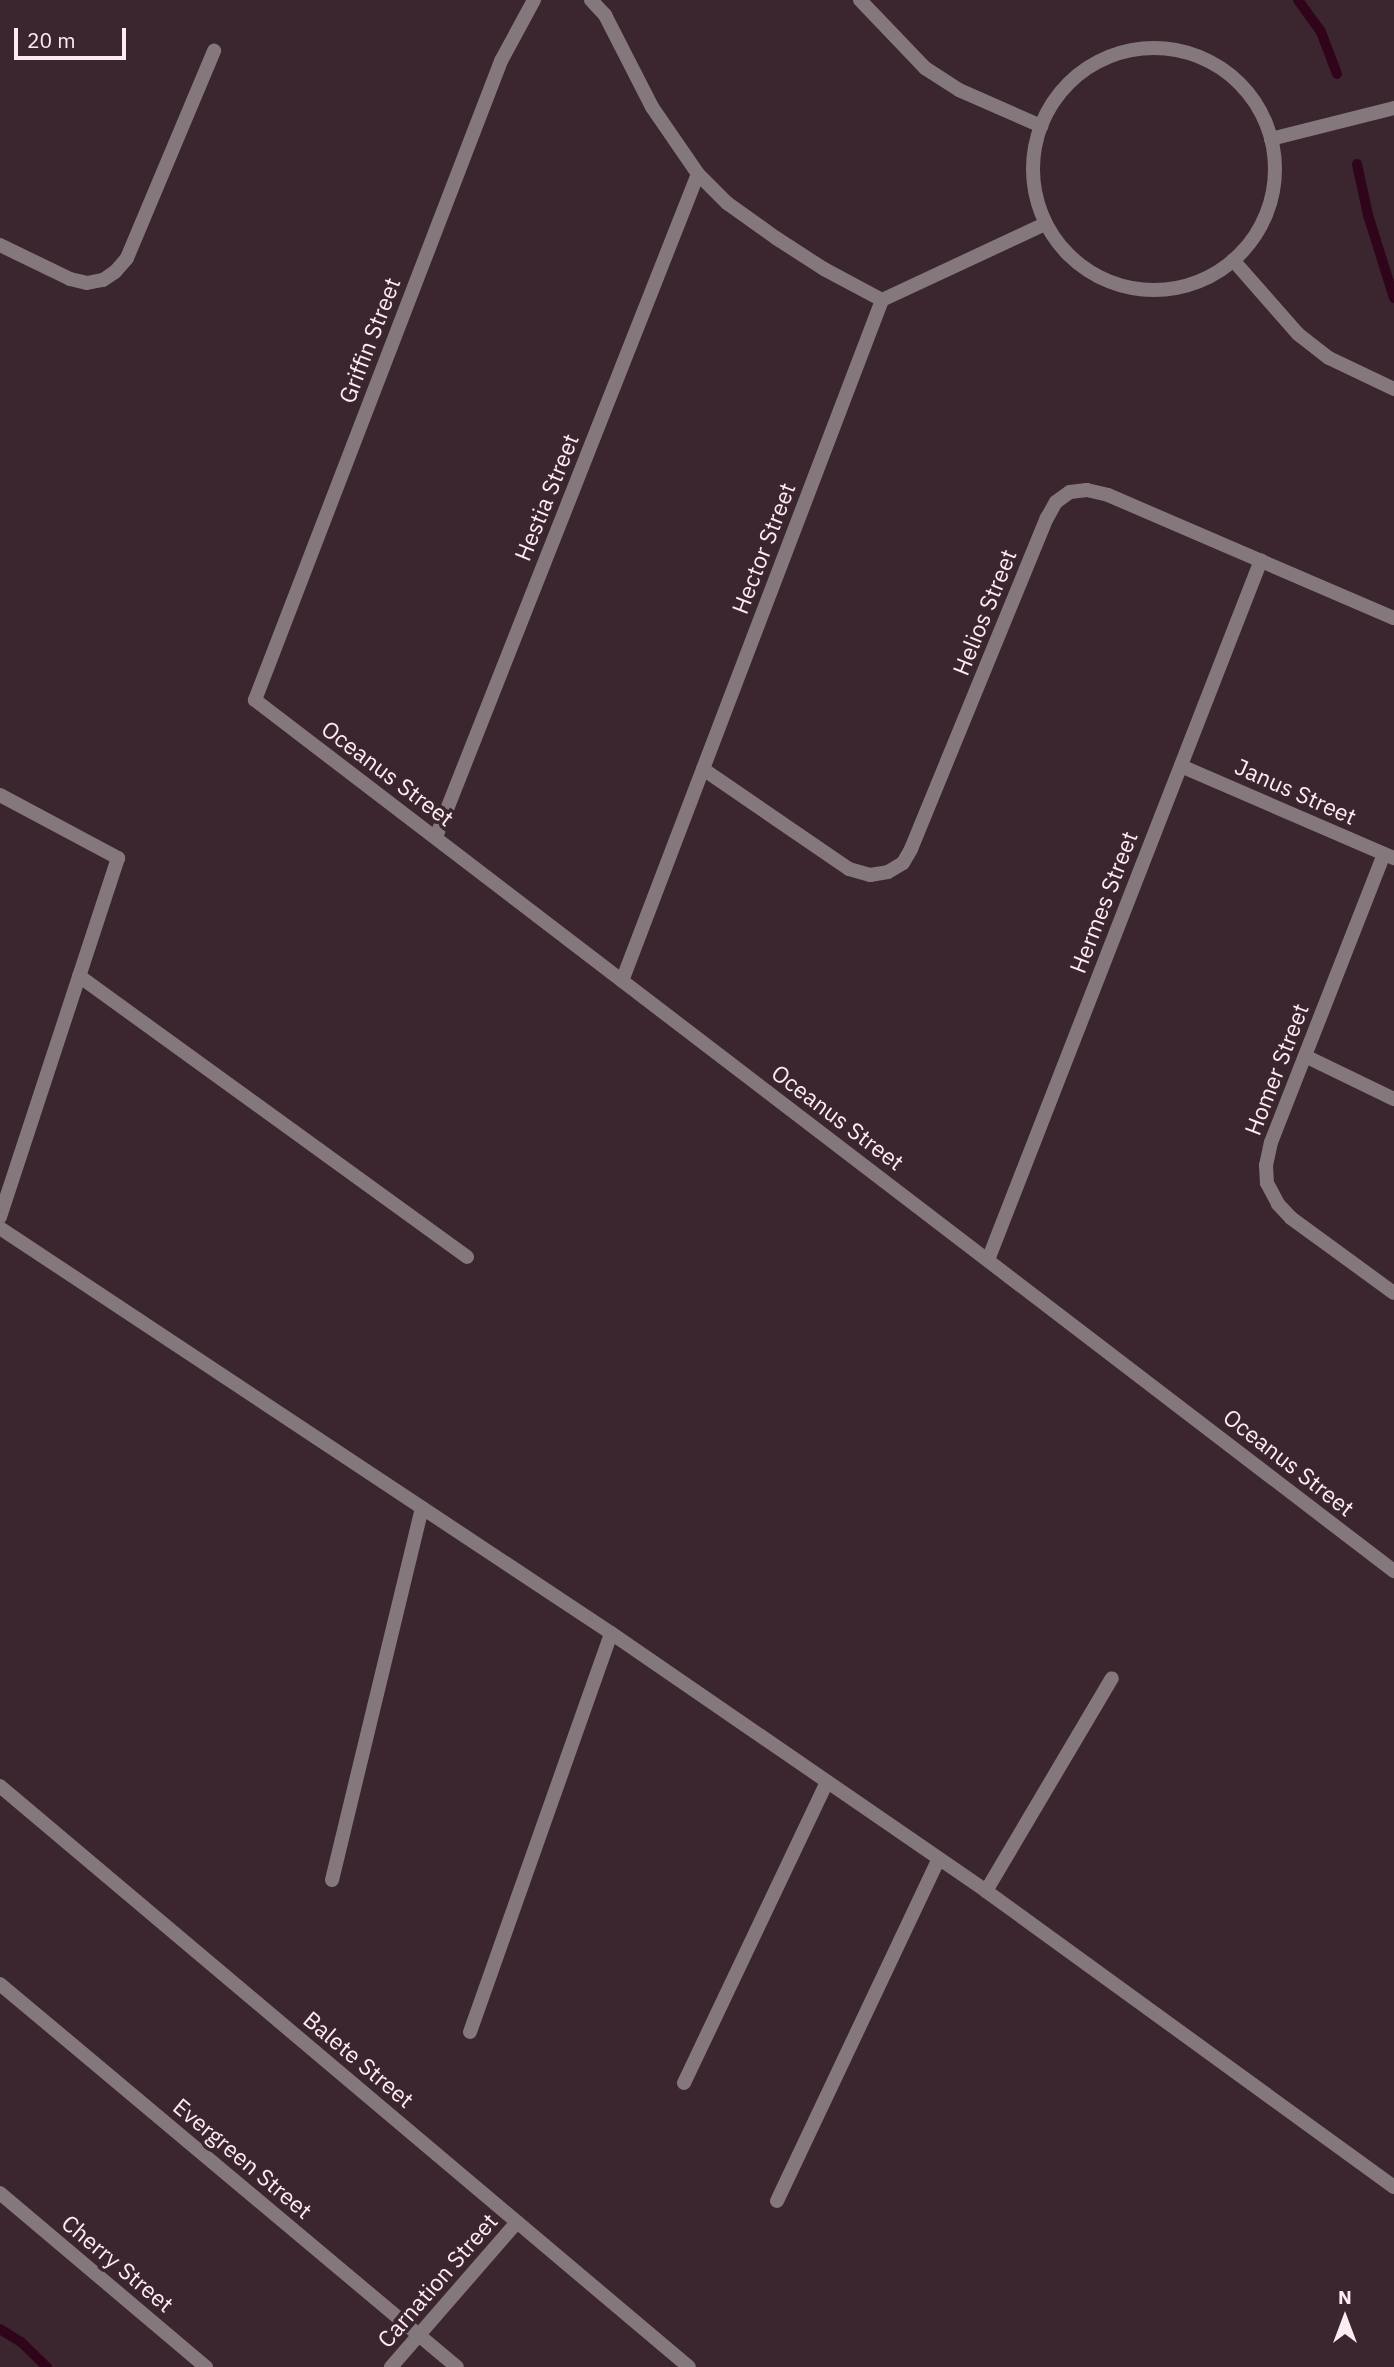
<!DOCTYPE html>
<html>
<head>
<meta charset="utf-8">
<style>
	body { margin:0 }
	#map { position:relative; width:1394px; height:2367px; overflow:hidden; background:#3b252e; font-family:"IBM Plex Sans",sans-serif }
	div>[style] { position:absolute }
	.stream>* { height:10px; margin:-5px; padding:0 5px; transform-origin:5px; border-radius:5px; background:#30041b }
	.service>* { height:14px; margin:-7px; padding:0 7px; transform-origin:7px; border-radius:7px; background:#84787d }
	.minor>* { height:14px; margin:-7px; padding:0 7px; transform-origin:7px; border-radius:7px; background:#84787d }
	.minor>.ring { margin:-7px; padding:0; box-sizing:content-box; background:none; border:14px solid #84787d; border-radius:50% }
	span { translate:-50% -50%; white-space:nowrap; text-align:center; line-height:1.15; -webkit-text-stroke:7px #3b252e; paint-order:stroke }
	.street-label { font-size:23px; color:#fcecf2 }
	.north { position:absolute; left:1310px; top:2283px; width:70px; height:70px; -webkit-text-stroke:5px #3b252e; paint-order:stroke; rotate:0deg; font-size:19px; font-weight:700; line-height:28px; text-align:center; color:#fcecf2 }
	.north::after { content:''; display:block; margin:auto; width:24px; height:32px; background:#fcecf2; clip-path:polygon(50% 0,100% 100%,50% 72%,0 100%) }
	.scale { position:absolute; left:14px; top:28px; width:112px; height:32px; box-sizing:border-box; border:4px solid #fcecf2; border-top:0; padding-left:9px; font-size:21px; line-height:24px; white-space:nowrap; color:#fcecf2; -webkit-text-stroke:5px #3b252e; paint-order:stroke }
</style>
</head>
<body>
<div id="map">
	<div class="stream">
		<i style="left:1298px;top:0;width:39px;rotate:54deg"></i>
		<i style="left:1321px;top:32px;width:45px;rotate:69.1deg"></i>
		<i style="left:1357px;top:164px;width:52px;rotate:77.8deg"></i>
		<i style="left:1368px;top:215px;width:87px;rotate:72.6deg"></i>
		<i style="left:0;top:2329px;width:25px;rotate:32deg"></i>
		<i style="left:21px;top:2342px;width:36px;rotate:44deg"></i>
	</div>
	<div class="service">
		<i style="left:0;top:245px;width:78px;rotate:25.9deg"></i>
		<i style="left:70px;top:279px;width:17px;rotate:13deg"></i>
		<i style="left:87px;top:283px;width:16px;rotate:-11deg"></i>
		<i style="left:103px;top:280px;width:14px;rotate:-34deg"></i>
		<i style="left:115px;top:272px;width:18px;rotate:-49deg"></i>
		<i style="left:127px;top:258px;width:225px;rotate:-67.2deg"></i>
	</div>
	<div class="minor">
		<i style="left:534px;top:0;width:69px;rotate:118.4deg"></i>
		<i style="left:501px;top:61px;width:685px;rotate:111.06deg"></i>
		<i style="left:255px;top:700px;width:1434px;rotate:37.41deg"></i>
		<i style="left:591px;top:0;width:21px;rotate:47deg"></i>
		<i style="left:605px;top:15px;width:103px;rotate:62.9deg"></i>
		<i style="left:652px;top:107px;width:81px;rotate:55.5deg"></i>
		<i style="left:698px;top:174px;width:41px;rotate:45deg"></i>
		<i style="left:727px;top:203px;width:60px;rotate:35.5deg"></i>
		<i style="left:776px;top:238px;width:57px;rotate:32.9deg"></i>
		<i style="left:824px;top:269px;width:66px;rotate:28.1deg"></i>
		<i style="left:860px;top:0;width:94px;rotate:46.3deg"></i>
		<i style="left:925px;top:68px;width:40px;rotate:32.9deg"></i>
		<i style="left:959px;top:90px;width:90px;rotate:23.7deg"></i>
		<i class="ring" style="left:1033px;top:48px;width:228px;height:228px"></i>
		<i style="left:1271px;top:139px;width:127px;rotate:-14.1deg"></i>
		<i style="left:1233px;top:260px;width:98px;rotate:48.7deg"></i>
		<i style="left:1298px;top:334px;width:39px;rotate:38deg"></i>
		<i style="left:1329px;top:358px;width:72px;rotate:25.5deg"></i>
		<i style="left:1181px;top:766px;width:232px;rotate:23.4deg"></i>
		<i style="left:703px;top:769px;width:177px;rotate:34.4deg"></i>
		<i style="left:849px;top:869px;width:22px;rotate:16deg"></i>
		<i style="left:870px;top:875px;width:18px;rotate:-9deg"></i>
		<i style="left:888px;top:872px;width:17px;rotate:-31deg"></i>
		<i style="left:903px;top:863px;width:16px;rotate:-60deg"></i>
		<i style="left:911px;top:849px;width:358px;rotate:-67.7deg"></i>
		<i style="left:1047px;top:518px;width:18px;rotate:-61deg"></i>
		<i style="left:1056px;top:502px;width:17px;rotate:-36deg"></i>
		<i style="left:1070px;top:492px;width:17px;rotate:-7deg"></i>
		<i style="left:1087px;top:490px;width:22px;rotate:13deg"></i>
		<i style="left:1108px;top:495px;width:311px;rotate:23.3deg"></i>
		<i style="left:0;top:795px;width:134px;rotate:28.1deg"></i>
		<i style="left:118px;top:858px;width:378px;rotate:108.2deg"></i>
		<i style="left:436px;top:837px;width:713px;rotate:-68.44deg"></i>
		<i style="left:1384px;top:854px;width:309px;rotate:111.4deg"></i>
		<i style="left:1271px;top:1142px;width:24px;rotate:102deg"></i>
		<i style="left:1266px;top:1165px;width:18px;rotate:87deg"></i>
		<i style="left:1267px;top:1183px;width:24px;rotate:62deg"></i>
		<i style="left:1278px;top:1204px;width:19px;rotate:47deg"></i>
		<i style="left:1291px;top:1218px;width:127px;rotate:36.1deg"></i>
		<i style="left:79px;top:976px;width:479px;rotate:35.9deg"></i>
		<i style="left:622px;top:981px;width:729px;rotate:-69.1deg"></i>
		<i style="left:882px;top:300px;width:180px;rotate:-25deg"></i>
		<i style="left:1305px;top:1056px;width:99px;rotate:25.8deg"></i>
		<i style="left:0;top:1228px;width:733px;rotate:33.54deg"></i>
		<i style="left:611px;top:1633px;width:455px;rotate:34.5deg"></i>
		<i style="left:986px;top:1891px;width:504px;rotate:35.96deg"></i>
		<i style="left:988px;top:1260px;width:751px;rotate:-68.69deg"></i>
		<i style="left:0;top:1786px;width:901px;rotate:40.14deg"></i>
		<i style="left:332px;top:1880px;width:383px;rotate:-76.4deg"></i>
		<i style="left:986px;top:1891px;width:247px;rotate:-59.4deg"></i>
		<i style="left:0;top:1984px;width:596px;rotate:39.97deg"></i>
		<i style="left:470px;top:2032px;width:423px;rotate:-70.5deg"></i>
		<i style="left:684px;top:2083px;width:333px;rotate:-64.6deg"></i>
		<i style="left:0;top:2193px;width:270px;rotate:40.2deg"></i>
		<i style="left:777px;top:2201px;width:378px;rotate:-64.7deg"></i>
		<i style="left:391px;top:2367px;width:192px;rotate:-49deg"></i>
	</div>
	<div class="street-label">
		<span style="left:369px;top:340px;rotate:-69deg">Griffin Street</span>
		<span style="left:546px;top:497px;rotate:-68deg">Hestia Street</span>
		<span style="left:763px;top:548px;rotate:-69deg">Hector Street</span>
		<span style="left:984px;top:612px;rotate:-68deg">Helios Street</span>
		<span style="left:388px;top:773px;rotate:37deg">Oceanus Street</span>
		<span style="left:1296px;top:791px;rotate:24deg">Janus Street</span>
		<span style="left:1103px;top:902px;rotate:-69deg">Hermes Street</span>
		<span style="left:1276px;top:1069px;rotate:-69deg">Homer Street</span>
		<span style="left:838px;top:1117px;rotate:37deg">Oceanus Street</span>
		<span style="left:1289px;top:1462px;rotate:38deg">Oceanus Street</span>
		<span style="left:359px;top:2059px;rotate:40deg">Balete Street</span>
		<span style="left:243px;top:2158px;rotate:40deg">Evergreen Street</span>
		<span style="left:118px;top:2263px;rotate:40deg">Cherry Street</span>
		<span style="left:437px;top:2280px;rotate:-49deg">Carnation Street</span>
	</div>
	<div class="north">N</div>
	<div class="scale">20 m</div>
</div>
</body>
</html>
